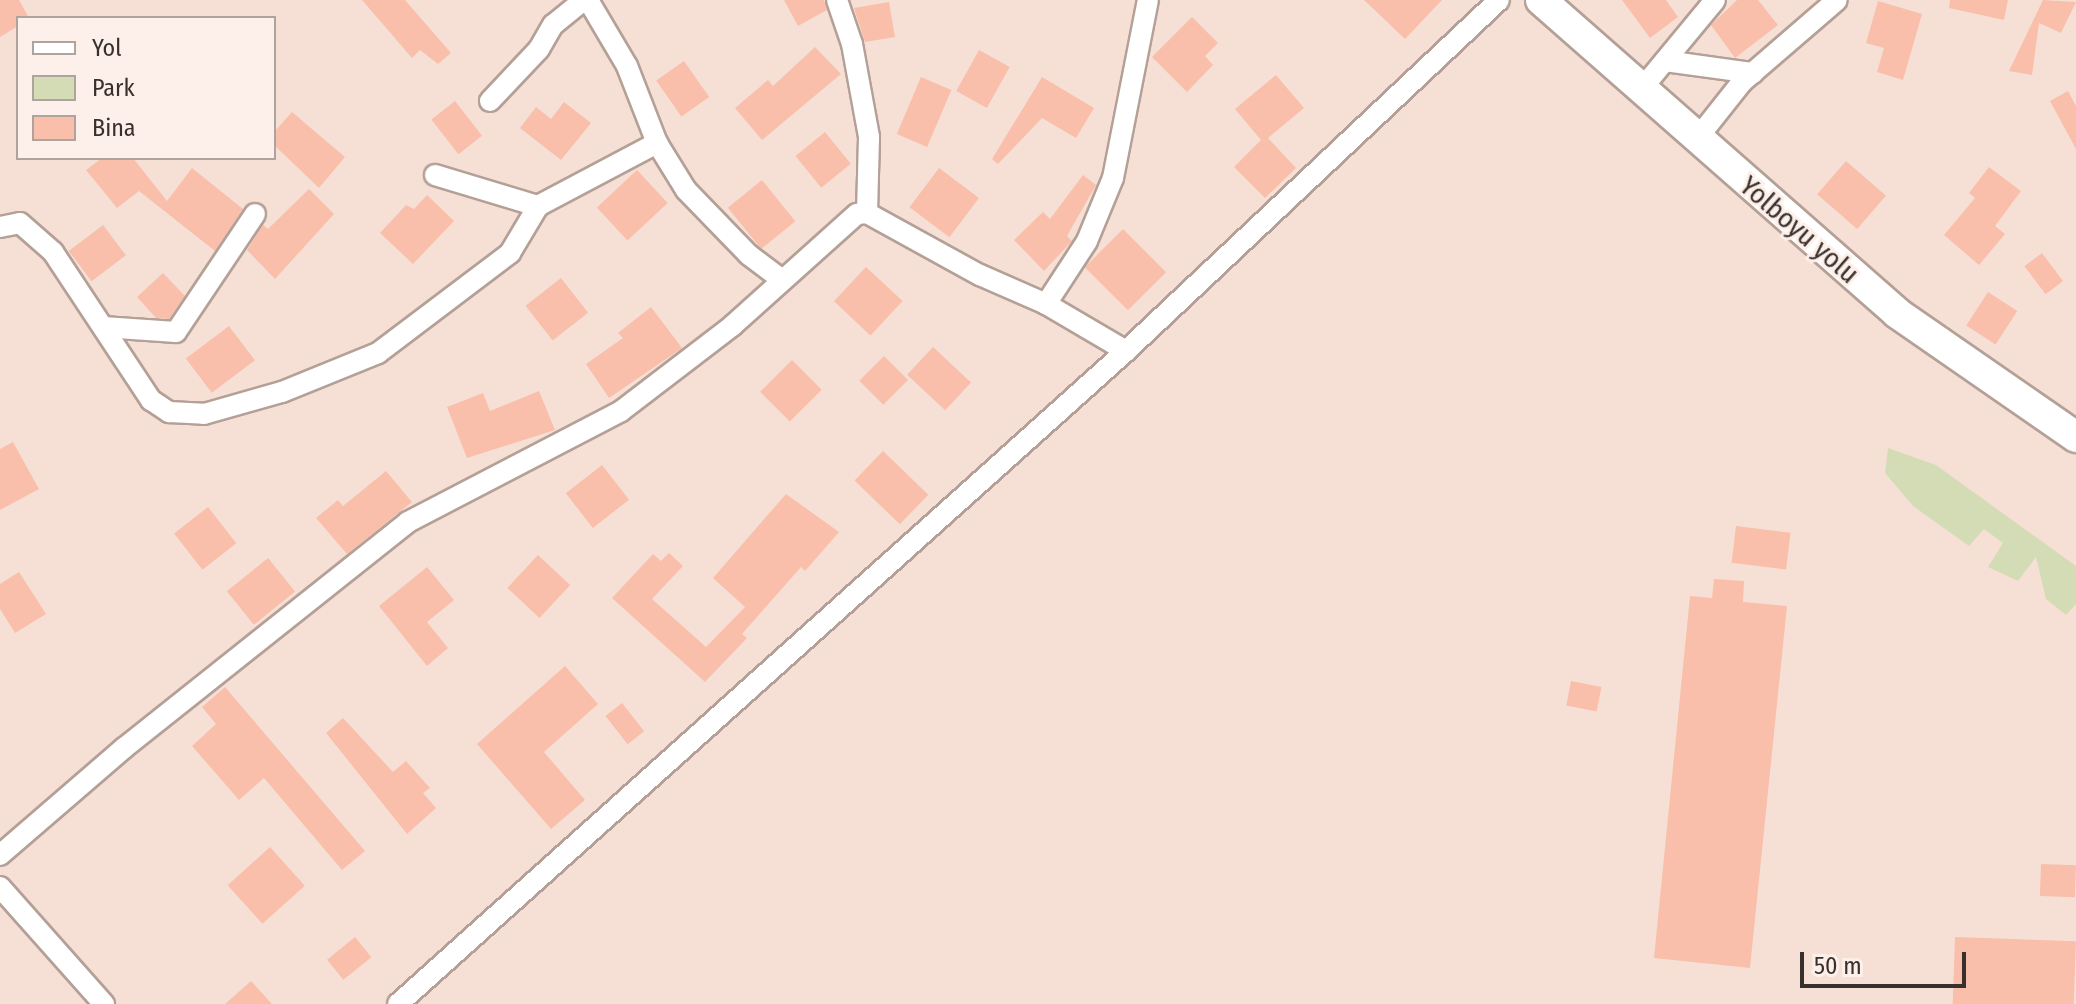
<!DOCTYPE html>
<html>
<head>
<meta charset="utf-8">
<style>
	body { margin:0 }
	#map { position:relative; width:2076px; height:1004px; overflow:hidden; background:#f6e0d6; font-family:"Fira Sans Condensed",sans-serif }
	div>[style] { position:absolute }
	.green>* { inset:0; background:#d4dcb6 }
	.building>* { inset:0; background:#f9bfaa; transform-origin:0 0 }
	.roads { filter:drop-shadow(2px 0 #b4a096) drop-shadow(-2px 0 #b4a096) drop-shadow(0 2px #b4a096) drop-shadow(0 -2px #b4a096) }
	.street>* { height:20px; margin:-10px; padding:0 10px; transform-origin:10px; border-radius:10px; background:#fff }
	.secondary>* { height:30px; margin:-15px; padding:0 15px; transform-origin:15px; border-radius:15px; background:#fff }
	span { translate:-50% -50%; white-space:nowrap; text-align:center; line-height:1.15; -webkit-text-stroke:6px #fdefe9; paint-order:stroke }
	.street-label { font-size:28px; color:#38302c }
	.legend { position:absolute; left:16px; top:16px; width:260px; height:144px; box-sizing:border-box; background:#fdefe9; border:2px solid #aea39d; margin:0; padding:10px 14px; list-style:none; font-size:24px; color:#38302c }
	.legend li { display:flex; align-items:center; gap:16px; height:40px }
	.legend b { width:40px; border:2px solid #aea39d }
	.scale { position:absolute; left:1800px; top:952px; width:166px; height:36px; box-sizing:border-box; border:4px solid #38302c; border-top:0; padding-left:10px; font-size:24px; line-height:28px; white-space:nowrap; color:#38302c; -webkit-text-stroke:6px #fdefe9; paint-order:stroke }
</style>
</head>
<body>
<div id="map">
	<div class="green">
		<i style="clip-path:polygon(1888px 448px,1936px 465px,2076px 566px,2076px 604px,2066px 615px,2046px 599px,2036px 557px,2018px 581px,1988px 567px,2003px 543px,1984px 529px,1969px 546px,1913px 506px,1885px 473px)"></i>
	</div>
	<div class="building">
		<i style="clip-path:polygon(0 0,19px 0,29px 18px,18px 18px,18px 26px,0 37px)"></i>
		<i style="clip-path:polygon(362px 0,405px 0,451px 53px,438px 64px,420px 50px,412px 58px)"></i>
		<i style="clip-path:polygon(784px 0,824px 0,827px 10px,798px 26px)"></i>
		<i style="clip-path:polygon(1364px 0,1442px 0,1405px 39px)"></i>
		<i style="clip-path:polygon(1622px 0,1666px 0,1678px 17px,1650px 38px)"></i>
		<i style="clip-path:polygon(1737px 0,1758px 0,1778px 25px,1735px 58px,1711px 25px)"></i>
		<i style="clip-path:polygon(1950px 0,2008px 0,2004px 20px,1949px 8px)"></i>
		<i style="clip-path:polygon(2043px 0,2076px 2px,2061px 33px,2039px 23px,2032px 75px,2009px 71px)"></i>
		<i style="clip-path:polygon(1878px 1px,1922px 14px,1903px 80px,1877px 72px,1884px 48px,1866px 43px)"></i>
		<i style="clip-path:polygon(889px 2px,895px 37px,865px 42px,854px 8px)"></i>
		<i style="clip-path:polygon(1192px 17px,1218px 43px,1205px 56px,1213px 65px,1187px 92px,1152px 57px)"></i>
		<i style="clip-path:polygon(815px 47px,841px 74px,762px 140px,735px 108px,768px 80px,773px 86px)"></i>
		<i style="left:979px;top:50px;width:35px;height:47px;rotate:29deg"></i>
		<i style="left:684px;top:61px;width:44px;height:34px;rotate:55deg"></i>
		<i style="clip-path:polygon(1276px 75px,1304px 108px,1268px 138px,1296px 168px,1265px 198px,1234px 167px,1261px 140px,1235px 109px)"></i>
		<i style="left:921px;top:77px;width:33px;height:62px;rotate:23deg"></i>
		<i style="clip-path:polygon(1042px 77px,1094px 108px,1076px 138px,1042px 118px,998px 164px,992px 159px)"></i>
		<i style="clip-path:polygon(2068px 91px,2076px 106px,2076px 149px,2050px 101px)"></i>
		<i style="left:455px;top:101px;width:44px;height:30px;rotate:52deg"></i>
		<i style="clip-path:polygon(564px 102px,591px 123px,561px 160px,520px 128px,536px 107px,551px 119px)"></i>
		<i style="clip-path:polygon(292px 112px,345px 157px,319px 188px,274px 145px,274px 132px)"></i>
		<i style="left:825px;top:132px;width:41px;height:38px;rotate:51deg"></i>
		<i style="clip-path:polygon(102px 158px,133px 158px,167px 201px,192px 168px,243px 209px,215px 251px,139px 191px,117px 208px,86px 170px)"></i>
		<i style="left:1846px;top:161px;width:53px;height:44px;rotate:41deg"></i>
		<i style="clip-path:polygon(1989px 167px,2021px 191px,1995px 226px,2005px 234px,1979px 265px,1944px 235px,1975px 198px,1969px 193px)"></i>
		<i style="left:939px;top:168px;width:50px;height:49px;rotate:37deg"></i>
		<i style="left:637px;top:170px;width:45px;height:55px;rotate:47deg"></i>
		<i style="clip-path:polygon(1083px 175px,1096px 185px,1067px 236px,1072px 241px,1044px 271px,1014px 240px,1043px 212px,1050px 219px)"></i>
		<i style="left:762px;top:180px;width:53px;height:44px;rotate:51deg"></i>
		<i style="clip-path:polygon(309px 189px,334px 214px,275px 279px,247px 250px,263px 225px,268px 229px)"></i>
		<i style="clip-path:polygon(427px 195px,454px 221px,413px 264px,380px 233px,406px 205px,414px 209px)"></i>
		<i style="left:103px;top:225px;width:38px;height:43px;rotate:53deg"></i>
		<i style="left:1123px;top:229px;width:61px;height:54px;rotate:45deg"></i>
		<i style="left:2042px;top:253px;width:35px;height:22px;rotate:53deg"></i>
		<i style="left:866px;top:267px;width:50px;height:47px;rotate:43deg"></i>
		<i style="clip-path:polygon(163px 273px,185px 296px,169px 319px,156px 318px,137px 297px)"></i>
		<i style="left:561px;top:278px;width:44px;height:45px;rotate:52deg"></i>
		<i style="left:1988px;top:292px;width:35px;height:40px;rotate:33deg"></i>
		<i style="clip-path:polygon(651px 307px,682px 348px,609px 398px,586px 364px,623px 338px,618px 333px)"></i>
		<i style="left:229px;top:326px;width:43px;height:54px;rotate:53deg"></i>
		<i style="left:933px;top:347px;width:52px;height:38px;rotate:43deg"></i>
		<i style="left:884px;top:356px;width:34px;height:35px;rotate:45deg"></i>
		<i style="left:792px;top:360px;width:42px;height:45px;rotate:45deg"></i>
		<i style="clip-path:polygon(539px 391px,555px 430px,467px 458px,447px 407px,483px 393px,490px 411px)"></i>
		<i style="clip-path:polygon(13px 442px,39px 489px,0 510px,0 449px)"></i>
		<i style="left:883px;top:451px;width:63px;height:41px;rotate:44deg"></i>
		<i style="left:602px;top:465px;width:44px;height:46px;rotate:52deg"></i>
		<i style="clip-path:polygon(386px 471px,412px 502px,347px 554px,316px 518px,338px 500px,343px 506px)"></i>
		<i style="clip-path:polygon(786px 494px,839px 532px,805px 571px,801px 567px,742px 634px,747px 638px,705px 682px,612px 598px,653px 554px,661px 561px,669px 553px,683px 566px,652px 599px,706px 647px,745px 607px,713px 578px)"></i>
		<i style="left:208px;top:507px;width:46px;height:43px;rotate:52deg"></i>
		<i style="left:1736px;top:526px;width:55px;height:37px;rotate:7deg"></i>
		<i style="left:538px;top:555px;width:44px;height:45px;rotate:43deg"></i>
		<i style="left:268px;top:558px;width:43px;height:53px;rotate:51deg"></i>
		<i style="clip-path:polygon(427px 567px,454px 600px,427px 622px,448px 648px,427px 666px,379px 606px)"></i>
		<i style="clip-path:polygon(19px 572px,46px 614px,15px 633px,0 609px,0 584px)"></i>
		<i style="clip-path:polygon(1714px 579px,1744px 581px,1743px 602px,1787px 606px,1750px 968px,1654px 958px,1690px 596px,1712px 598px)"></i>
		<i style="clip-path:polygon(565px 666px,598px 704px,544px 752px,585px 800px,551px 829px,477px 744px)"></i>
		<i style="left:1571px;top:681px;width:31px;height:25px;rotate:11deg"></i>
		<i style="clip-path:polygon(225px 687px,365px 851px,342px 870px,264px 778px,239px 800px,192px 746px,216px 724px,202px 707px)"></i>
		<i style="left:622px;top:703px;width:36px;height:21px;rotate:52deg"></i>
		<i style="clip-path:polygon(343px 718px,393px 772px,406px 761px,430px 788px,423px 793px,436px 808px,407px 834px,326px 733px)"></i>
		<i style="left:270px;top:847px;width:52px;height:57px;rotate:48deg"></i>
		<i style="left:2041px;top:864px;width:35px;height:32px;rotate:2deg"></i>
		<i style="left:355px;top:937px;width:26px;height:36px;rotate:51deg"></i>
		<i style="left:1955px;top:937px;width:121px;height:67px;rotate:2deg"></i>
		<i style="clip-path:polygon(251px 981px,272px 1004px,225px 1004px)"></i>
	</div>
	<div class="roads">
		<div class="street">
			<i style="left:588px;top:0;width:77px;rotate:59.4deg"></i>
			<i style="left:627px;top:66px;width:83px;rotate:68.7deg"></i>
			<i style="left:657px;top:143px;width:55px;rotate:58.3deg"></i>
			<i style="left:686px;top:190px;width:91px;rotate:45.9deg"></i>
			<i style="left:749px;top:255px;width:40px;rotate:37deg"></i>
			<i style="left:837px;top:0;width:46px;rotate:71.2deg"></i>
			<i style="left:852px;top:44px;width:95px;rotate:79.6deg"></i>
			<i style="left:869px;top:137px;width:76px;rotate:91.5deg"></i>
			<i style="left:1665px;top:61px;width:89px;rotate:7.8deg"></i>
			<i style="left:1639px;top:92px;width:119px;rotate:-50.4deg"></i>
			<i style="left:490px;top:101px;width:71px;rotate:-46.7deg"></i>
			<i style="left:539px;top:49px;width:28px;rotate:-60deg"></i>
			<i style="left:553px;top:25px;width:40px;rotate:-39deg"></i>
			<i style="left:1696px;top:140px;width:74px;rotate:-51.6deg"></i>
			<i style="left:1742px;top:82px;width:125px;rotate:-40.8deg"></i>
			<i style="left:435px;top:175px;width:108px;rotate:16.8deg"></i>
			<i style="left:0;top:227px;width:20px;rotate:-11deg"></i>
			<i style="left:20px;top:223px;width:44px;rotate:41.3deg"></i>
			<i style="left:53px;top:252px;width:178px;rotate:56.5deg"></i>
			<i style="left:151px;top:400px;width:22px;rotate:34deg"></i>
			<i style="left:169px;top:412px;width:35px;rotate:3deg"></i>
			<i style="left:204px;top:414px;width:81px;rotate:-15.8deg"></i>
			<i style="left:282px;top:392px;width:104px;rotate:-22.1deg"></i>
			<i style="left:378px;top:353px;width:166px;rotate:-37.1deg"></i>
			<i style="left:510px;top:253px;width:55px;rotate:-59.2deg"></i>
			<i style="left:538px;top:206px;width:135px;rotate:-27.9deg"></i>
			<i style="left:1046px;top:304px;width:75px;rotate:-56.9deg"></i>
			<i style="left:1087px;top:241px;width:68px;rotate:-67.6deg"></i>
			<i style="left:1113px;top:178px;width:181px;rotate:-78.9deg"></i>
			<i style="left:103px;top:327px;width:73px;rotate:3.9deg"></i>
			<i style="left:176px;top:332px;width:142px;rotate:-56.2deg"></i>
			<i style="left:0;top:855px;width:164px;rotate:-40.8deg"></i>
			<i style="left:124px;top:748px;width:363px;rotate:-38.5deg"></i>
			<i style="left:408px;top:522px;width:240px;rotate:-27.5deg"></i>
			<i style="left:621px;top:411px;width:140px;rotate:-37.4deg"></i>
			<i style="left:732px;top:326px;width:168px;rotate:-41.9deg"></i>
			<i style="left:857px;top:214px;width:10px;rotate:-6deg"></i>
			<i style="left:867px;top:213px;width:129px;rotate:28.8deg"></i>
			<i style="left:980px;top:275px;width:72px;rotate:23.7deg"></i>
			<i style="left:1046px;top:304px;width:93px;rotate:30.4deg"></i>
			<i style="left:0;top:887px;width:157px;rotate:48.4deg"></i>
			<i style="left:398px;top:1004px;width:978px;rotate:-41.89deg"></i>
			<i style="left:1126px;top:351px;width:512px;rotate:-43.26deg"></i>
		</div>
		<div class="secondary">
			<i style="left:1541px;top:0;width:474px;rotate:41.3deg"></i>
			<i style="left:1897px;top:313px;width:218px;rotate:34.7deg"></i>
		</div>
	</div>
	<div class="street-label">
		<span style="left:1799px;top:230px;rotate:41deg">Yolboyu yolu</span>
	</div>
	<ul class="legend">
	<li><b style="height:10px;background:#fff"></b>Yol</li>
	<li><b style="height:22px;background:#d4dcb6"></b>Park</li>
	<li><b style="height:22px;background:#f9bfaa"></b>Bina</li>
	</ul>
	<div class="scale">50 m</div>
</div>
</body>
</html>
